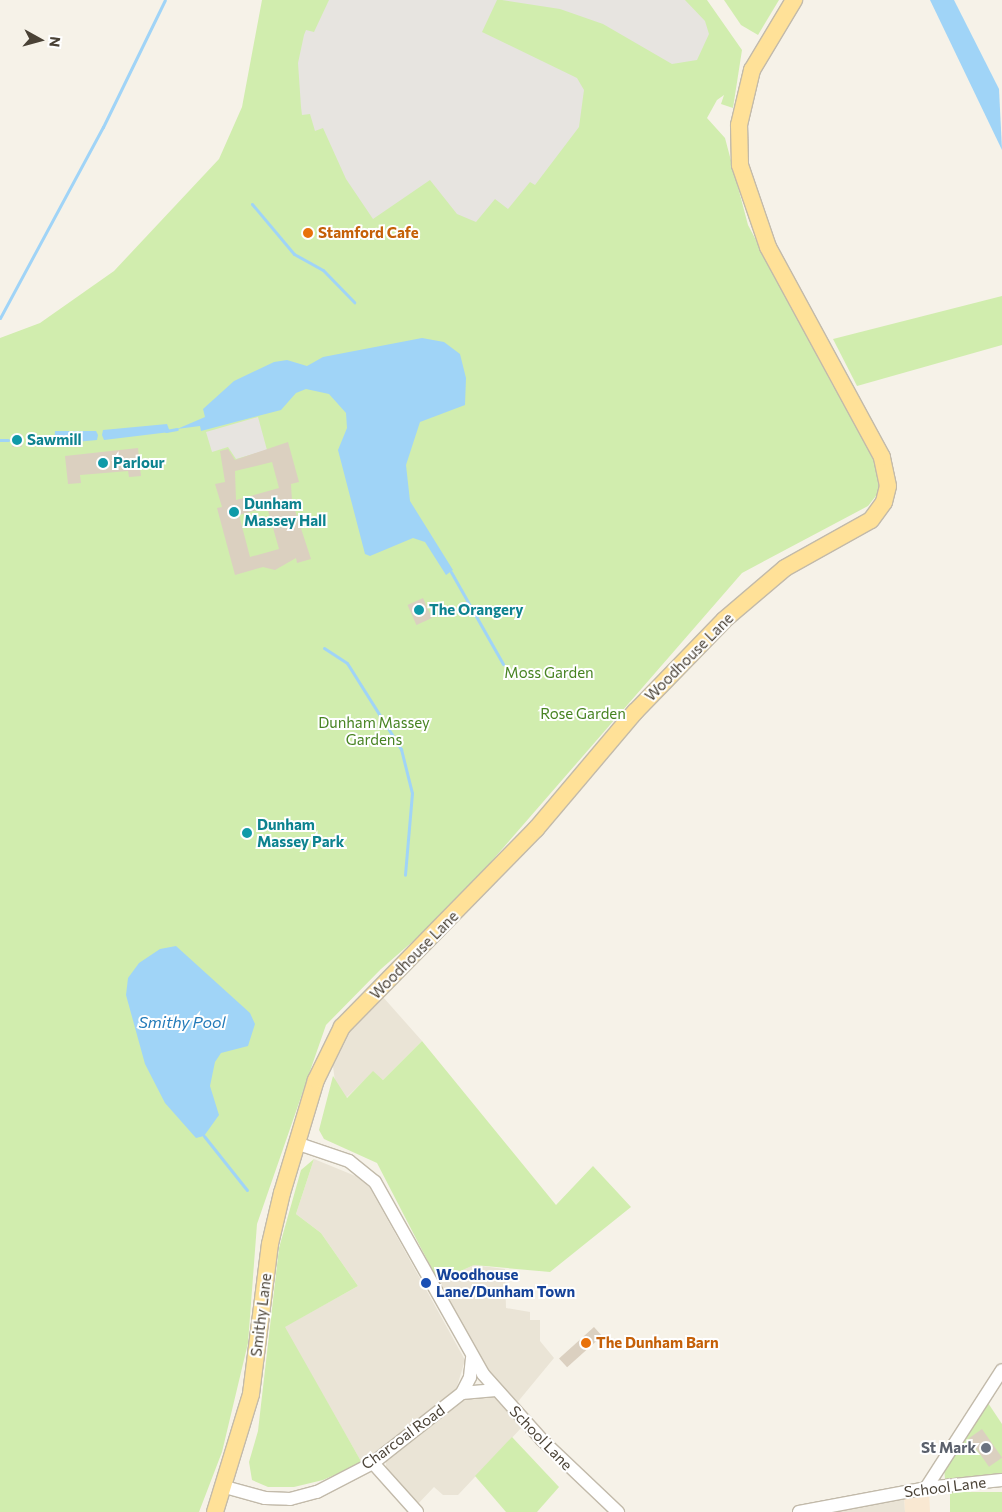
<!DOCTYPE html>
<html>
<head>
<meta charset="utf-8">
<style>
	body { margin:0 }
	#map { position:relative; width:1002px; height:1512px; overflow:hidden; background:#f6f2e8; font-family:Commissioner,sans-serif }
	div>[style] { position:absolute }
	.residential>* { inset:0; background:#eae4d6 }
	.commercial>* { inset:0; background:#f9e8d2 }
	.green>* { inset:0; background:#d1edae; transform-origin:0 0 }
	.parking>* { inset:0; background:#e7e4e0 }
	.water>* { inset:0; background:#a0d4f7 }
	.stream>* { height:3px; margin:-1.5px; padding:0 1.5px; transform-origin:1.5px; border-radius:1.5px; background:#a0d4f7 }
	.building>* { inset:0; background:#dbd0c0; transform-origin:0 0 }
	.roads { filter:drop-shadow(1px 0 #c2baaa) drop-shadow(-1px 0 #c2baaa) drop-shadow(0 1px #c2baaa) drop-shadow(0 -1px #c2baaa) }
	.minor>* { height:12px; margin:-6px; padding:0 6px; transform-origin:6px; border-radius:6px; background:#fff }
	.major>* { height:16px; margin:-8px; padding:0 8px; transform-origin:8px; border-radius:8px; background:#ffe198 }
	.dots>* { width:14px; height:14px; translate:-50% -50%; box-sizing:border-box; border:2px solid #fff; border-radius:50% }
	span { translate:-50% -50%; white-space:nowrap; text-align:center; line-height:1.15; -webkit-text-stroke:4px #fff; paint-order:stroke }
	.food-label { font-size:15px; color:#c56008; font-weight:700 }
	.left { translate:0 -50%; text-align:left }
	.culture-label { font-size:15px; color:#0d838f; font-weight:700 }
	.street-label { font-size:15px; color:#4a4236 }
	.park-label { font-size:15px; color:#478322 }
	.transit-label { font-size:15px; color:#164399; font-weight:700 }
	.worship-label { font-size:15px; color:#5b616d; font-weight:700 }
	.right { translate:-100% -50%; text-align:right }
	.water-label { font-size:16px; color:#227ab9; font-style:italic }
	.north { position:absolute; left:15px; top:15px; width:50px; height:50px; -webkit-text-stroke:4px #fff; paint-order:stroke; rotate:97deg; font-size:14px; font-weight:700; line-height:20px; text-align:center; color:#4a4236 }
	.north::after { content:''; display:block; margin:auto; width:18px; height:22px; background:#4a4236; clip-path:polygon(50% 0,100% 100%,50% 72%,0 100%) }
</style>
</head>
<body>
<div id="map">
	<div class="residential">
		<i style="clip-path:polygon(383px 997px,422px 1041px,383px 1080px,373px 1072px,346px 1098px,335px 1082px,332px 1058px,345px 1036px)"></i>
		<i style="clip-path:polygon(314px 1159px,358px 1177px,370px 1188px,465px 1360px,456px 1390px,362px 1463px,284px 1327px,358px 1286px,321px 1233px,296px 1214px)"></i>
		<i style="clip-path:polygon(474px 1265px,505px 1269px,506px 1308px,530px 1312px,530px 1320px,540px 1320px,540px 1341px,554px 1358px,516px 1404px,490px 1375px,435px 1282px)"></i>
		<i style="clip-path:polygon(472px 1394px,493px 1394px,523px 1426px,458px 1495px,443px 1495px,434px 1487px,416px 1506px,386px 1468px,386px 1462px)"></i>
		<i style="clip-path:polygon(904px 1494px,905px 1512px,818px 1512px)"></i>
	</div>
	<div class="commercial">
		<i style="clip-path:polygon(929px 1490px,930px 1512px,905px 1512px,904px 1494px)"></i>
	</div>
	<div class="green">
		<i style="clip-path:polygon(262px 0,707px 0,742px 50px,733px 108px,721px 104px,724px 95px,717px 100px,707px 118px,725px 138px,748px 225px,833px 386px,865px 433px,878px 465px,879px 492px,868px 506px,742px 573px,450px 909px,381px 969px,326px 1025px,257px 1224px,248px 1343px,222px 1452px,199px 1512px,0 1512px,0 338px,40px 323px,114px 271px,219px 159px,242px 107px)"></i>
		<i style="clip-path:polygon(724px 0,779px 0,758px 35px,741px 25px)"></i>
		<i style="clip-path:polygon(1002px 296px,1002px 345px,857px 386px,833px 339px)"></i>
		<i style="clip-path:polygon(422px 1041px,556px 1205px,593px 1166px,631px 1207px,550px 1272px,474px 1265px,438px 1281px,377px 1163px,324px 1139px,319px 1130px,333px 1076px,347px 1098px,373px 1071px,383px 1080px)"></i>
		<i style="clip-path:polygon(314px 1159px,296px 1214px,321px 1233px,358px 1286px,285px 1327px,362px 1463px,323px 1480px,294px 1487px,268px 1487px,252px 1480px,249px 1462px,258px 1431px,279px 1248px,301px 1170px)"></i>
		<i style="clip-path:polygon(988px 1403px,1002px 1424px,1002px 1475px,945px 1479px,944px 1467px)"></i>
		<i style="clip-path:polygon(512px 1437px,559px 1487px,537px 1512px,506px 1512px,475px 1476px)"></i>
		<i style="left:950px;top:1492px;width:52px;height:20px"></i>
	</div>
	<div class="parking">
		<i style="clip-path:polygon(329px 0,497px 0,482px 32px,577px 78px,584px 90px,579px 127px,535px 185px,530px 182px,508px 209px,495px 199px,476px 222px,457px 214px,430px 180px,373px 219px,346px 179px,323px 128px,315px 131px,310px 114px,302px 115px,301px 107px,298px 63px,304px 35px,306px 30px,314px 32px)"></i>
		<i style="clip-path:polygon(502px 0,685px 0,705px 21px,709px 34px,697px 60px,672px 64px,603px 24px,560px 9px)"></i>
		<i style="clip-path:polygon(258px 417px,267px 450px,236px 459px,228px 447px,212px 452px,206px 432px)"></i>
	</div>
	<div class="water">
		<i style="clip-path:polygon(930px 0,954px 0,999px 89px,1002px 150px)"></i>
		<i style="clip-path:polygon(422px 338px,444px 342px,460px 354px,466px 378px,465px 405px,420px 422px,406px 465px,410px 501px,453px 570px,446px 575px,425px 542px,413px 538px,370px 556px,365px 554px,338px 450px,347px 428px,346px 413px,329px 394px,306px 389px,296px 393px,281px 410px,201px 431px,200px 426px,177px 429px,205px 417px,203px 409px,234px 381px,274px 362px,287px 360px,307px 366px,323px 357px)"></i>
		<i style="clip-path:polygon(167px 424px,170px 432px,104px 440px,102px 435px,103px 430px)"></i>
		<i style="clip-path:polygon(55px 431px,96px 431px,98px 435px,97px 440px,54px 444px)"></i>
		<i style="clip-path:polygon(176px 946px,250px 1013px,255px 1024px,248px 1046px,221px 1053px,215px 1062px,210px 1086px,219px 1115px,204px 1136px,196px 1138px,165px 1103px,145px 1064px,126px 995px,128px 978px,139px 963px,160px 949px)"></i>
	</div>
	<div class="stream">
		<i style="left:252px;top:204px;width:65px;rotate:50deg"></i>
		<i style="left:294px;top:254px;width:33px;rotate:29deg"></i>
		<i style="left:323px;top:270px;width:45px;rotate:45.9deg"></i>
		<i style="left:0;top:318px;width:217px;rotate:-61.7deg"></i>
		<i style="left:103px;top:127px;width:141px;rotate:-64deg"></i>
		<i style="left:166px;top:431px;width:11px;rotate:-10deg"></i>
		<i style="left:39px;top:439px;width:19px;rotate:-3deg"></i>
		<i style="left:0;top:440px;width:8px"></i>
		<i style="left:451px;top:572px;width:106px;rotate:60.5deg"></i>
		<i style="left:324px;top:648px;width:27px;rotate:33deg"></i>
		<i style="left:347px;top:663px;width:102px;rotate:57.9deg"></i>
		<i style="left:401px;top:749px;width:45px;rotate:76deg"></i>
		<i style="left:412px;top:793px;width:82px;rotate:94.9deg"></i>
		<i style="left:204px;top:1136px;width:69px;rotate:51.5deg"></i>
	</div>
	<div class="building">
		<i style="left:12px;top:434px;width:10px;height:13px"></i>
		<i style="clip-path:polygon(evenodd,288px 442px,299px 482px,291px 484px,292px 501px,311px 559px,297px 563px,296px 558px,275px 570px,263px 567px,235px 575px,217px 508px,222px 507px,215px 484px,225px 482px,220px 451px,228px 449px,235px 460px,288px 442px,272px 462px,279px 488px,236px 500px,235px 471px,272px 462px,288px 442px,267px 507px,279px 549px,250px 557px,239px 515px,267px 507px)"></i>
		<i style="clip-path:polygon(138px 448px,141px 476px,129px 477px,128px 471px,80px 475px,81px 483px,68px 484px,65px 456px)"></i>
		<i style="left:423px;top:598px;width:22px;height:17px;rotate:66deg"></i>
		<i style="left:594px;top:1327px;width:12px;height:47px;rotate:48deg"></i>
		<i style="left:982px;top:1429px;width:35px;height:16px;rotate:55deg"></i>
	</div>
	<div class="roads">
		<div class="minor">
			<i style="left:296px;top:1143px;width:56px;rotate:18.8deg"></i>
			<i style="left:349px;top:1161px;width:33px;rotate:39deg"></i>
			<i style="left:375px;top:1182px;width:220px;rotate:60.6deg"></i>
			<i style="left:483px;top:1374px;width:89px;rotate:48.2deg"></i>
			<i style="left:542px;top:1440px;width:105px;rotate:43.5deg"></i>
			<i style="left:462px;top:1393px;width:34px;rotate:-5deg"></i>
			<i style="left:373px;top:1463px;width:66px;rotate:48.1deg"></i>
			<i style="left:225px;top:1487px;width:41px;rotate:15.4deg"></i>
			<i style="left:265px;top:1498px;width:25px;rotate:2deg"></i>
			<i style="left:290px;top:1499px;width:28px;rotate:-15deg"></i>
			<i style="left:317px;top:1492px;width:63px;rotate:-27.4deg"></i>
			<i style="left:373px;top:1463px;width:113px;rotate:-38.2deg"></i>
			<i style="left:462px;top:1393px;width:18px;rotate:-63deg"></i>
			<i style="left:470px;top:1377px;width:19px;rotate:-84deg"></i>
			<i style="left:926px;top:1488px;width:140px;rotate:-57.2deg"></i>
			<i style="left:799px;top:1512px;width:129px;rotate:-10.7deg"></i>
			<i style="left:926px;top:1488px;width:76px;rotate:-6deg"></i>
		</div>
		<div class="major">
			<i style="left:215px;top:1512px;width:123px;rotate:-73deg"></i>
			<i style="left:251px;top:1394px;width:151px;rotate:-82.8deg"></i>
			<i style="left:270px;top:1244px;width:52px;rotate:-76.8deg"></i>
			<i style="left:282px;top:1193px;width:118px;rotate:-73.3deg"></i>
			<i style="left:316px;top:1080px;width:59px;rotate:-63.9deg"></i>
			<i style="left:342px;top:1027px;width:277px;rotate:-45.6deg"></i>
			<i style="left:536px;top:829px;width:153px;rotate:-49.8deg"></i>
			<i style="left:635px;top:712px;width:128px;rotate:-45.9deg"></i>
			<i style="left:724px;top:620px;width:80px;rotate:-40.4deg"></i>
			<i style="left:785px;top:568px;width:98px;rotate:-29.2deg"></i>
			<i style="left:871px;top:520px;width:22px;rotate:-54deg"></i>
			<i style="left:884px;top:502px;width:16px;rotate:-76deg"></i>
			<i style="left:888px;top:486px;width:30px;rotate:-102deg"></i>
			<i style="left:882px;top:457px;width:239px;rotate:-118.5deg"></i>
			<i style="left:768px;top:247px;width:87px;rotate:-108.9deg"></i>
			<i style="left:740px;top:165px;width:40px;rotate:-91.4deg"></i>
			<i style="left:739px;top:125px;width:57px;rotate:-76.7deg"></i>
			<i style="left:752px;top:70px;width:82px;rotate:-59deg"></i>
		</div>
	</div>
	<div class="dots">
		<i style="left:308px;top:233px;background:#e8710a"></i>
		<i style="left:17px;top:440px;background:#0f9aa8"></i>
		<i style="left:103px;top:463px;background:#0f9aa8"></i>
		<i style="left:234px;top:512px;background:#0f9aa8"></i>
		<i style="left:419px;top:610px;background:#0f9aa8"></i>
		<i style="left:247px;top:833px;background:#0f9aa8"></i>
		<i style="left:426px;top:1283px;background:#1a4fb4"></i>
		<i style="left:586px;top:1343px;background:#e8710a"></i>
		<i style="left:986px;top:1448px;background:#6b7280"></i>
	</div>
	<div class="food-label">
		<span class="left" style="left:318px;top:233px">Stamford Cafe</span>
		<span class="left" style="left:596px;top:1343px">The Dunham Barn</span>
	</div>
	<div class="culture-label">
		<span class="left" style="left:27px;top:440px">Sawmill</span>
		<span class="left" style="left:113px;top:463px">Parlour</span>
		<span class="left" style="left:244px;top:512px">Dunham<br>Massey Hall</span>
		<span class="left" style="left:429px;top:610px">The Orangery</span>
		<span class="left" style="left:257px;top:833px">Dunham<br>Massey Park</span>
	</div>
	<div class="street-label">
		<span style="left:689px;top:657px;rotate:-45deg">Woodhouse Lane</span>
		<span style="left:414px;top:955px;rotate:-45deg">Woodhouse Lane</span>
		<span style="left:261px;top:1315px;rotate:-83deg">Smithy Lane</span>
		<span style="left:403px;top:1437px;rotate:-36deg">Charcoal Road</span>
		<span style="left:541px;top:1438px;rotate:46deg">School Lane</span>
		<span style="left:945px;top:1487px;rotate:-7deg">School Lane</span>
	</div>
	<div class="park-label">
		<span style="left:549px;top:673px">Moss Garden</span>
		<span style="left:583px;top:714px">Rose Garden</span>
		<span style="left:374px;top:731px">Dunham Massey<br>Gardens</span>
	</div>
	<div class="transit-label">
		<span class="left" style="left:436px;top:1283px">Woodhouse<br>Lane/Dunham Town</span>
	</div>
	<div class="worship-label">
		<span class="right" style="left:976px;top:1448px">St Mark</span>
	</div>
	<div class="water-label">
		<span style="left:182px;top:1022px">Smithy Pool</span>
	</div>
	<div class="north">N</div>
</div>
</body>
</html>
